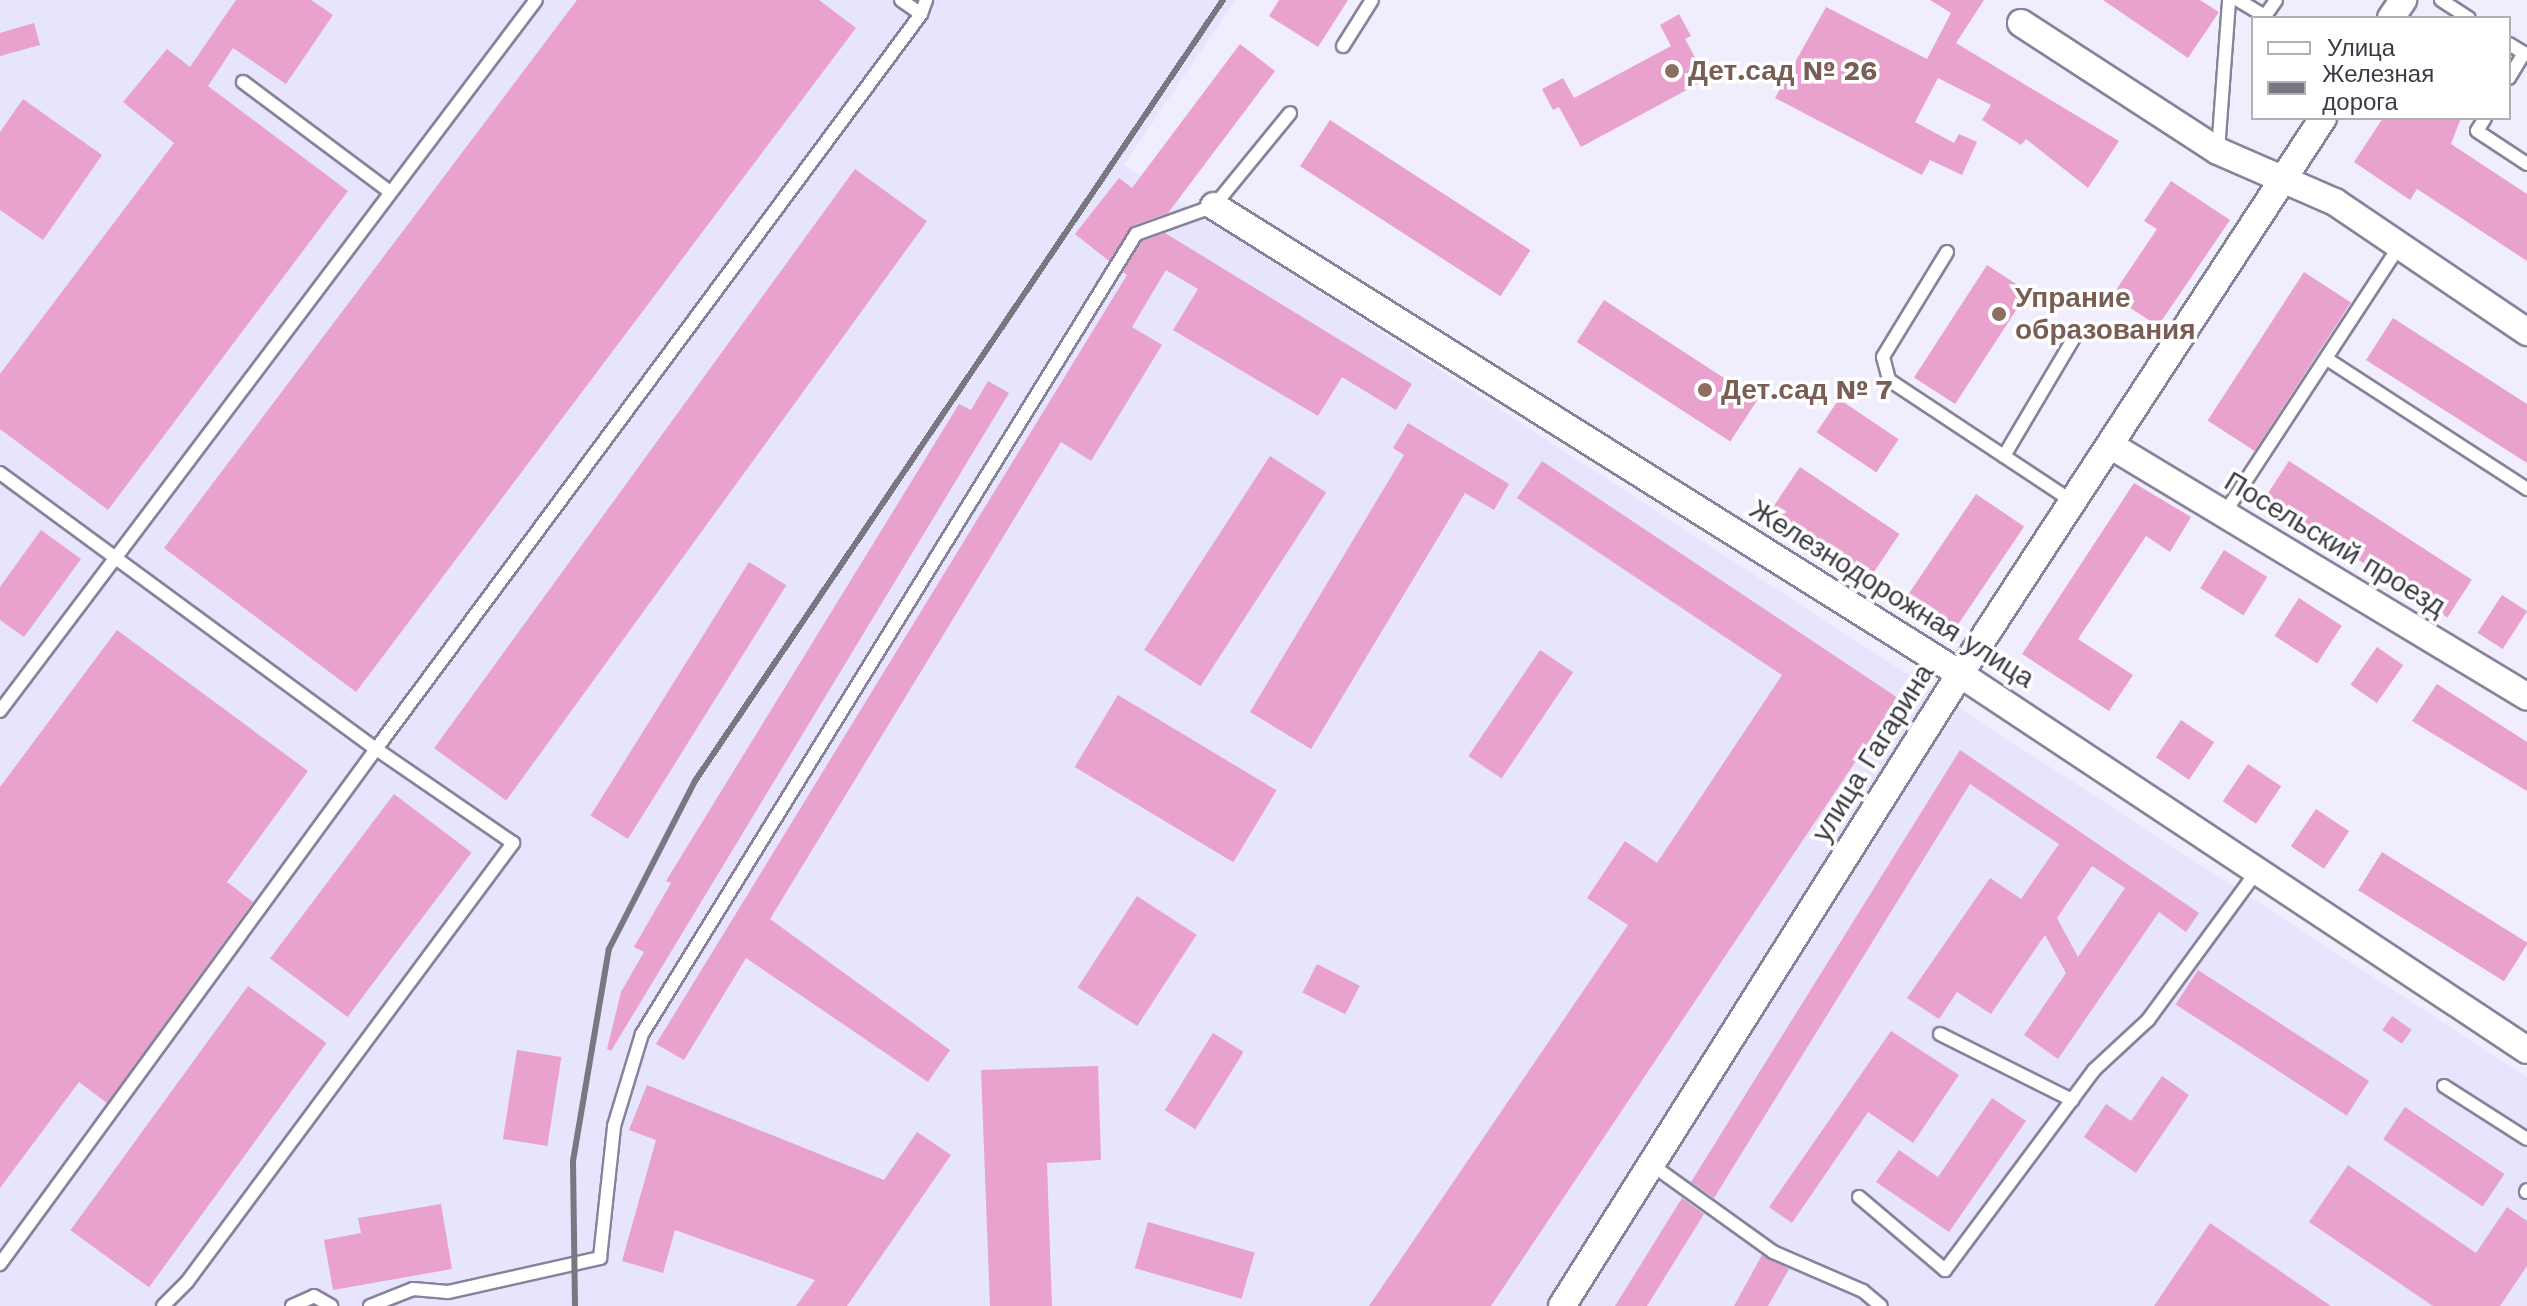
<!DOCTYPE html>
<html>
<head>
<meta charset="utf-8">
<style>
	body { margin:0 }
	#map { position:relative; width:2527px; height:1306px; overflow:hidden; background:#f0eefd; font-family:"Work Sans",sans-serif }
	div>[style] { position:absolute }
	.built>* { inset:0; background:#e7e4fe }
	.building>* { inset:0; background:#e9a2cd; transform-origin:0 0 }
	.roads { filter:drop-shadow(2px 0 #86839a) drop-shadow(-2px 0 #86839a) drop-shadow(0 2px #86839a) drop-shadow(0 -2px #86839a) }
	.service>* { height:12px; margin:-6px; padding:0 6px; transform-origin:6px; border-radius:6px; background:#fff }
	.minor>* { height:26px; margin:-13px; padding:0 13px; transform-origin:13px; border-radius:13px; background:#fff }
	.rail>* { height:6px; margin:-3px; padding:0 3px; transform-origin:3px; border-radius:3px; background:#787782 }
	.dots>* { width:22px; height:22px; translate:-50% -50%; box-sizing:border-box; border:4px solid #fff; border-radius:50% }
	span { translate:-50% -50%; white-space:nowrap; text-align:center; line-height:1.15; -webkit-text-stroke:7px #fff; paint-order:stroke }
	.education-label { font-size:28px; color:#785e54; font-weight:700 }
	.left { translate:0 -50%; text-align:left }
	.street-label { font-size:28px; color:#3c3b45 }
	.legend { position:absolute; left:2251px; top:16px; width:260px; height:104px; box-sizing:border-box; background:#fff; border:2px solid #b1b1b5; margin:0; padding:10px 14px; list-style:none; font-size:24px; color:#3c3b45 }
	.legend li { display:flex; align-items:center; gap:16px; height:40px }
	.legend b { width:40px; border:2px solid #b1b1b5 }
</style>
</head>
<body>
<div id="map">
	<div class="built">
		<i style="clip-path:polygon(0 0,1235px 0,1124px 165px,2527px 1077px,2527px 1306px,0 1306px)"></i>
	</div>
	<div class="building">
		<i style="clip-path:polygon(236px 0,311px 0,333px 15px,286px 84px,233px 48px,208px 86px,348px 191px,108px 510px,0 429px,0 374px,174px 143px,123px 102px,167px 49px,190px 67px)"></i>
		<i style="clip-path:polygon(577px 0,819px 0,856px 28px,356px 692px,164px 548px)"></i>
		<i style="clip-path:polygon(1279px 0,1348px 0,1318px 47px,1269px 16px)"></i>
		<i style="clip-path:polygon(1930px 0,1984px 0,1956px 43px,2119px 141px,2088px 188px,2026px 139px,2021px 145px,1982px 120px,1991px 105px,1938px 78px,1915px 122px,1954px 143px,1959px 134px,1977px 142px,1962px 175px,1930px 160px,1922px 175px,1775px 98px,1826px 7px,1927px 59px,1951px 13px)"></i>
		<i style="clip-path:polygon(2103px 0,2200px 0,2219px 12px,2188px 58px)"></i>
		<i style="clip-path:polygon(1679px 14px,1691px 36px,1685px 39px,1707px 79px,1581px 147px,1559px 107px,1553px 110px,1542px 89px,1563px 78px,1574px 98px,1671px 46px,1660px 25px)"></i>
		<i style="clip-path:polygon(34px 23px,40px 45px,0 56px,0 33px)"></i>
		<i style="clip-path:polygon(1240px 44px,1275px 71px,1168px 213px,1132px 226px,1109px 261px,1075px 234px,1119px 178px,1132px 188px)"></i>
		<i style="clip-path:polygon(23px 99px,102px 155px,43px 240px,0 210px,0 132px)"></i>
		<i style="clip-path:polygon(2383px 118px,2461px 118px,2451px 144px,2527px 194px,2527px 261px,2417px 189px,2410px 200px,2354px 162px)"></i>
		<i style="left:1330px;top:120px;width:239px;height:55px;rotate:33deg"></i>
		<i style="left:855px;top:169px;width:89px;height:716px;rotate:36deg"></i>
		<i style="clip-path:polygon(2171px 181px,2230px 220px,2158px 326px,2112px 296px,2157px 229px,2144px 221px)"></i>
		<i style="clip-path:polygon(1165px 233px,1412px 384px,1396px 410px,1342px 377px,1318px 416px,1173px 330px,1198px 289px,1166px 270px,1132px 327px,1162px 345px,1091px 461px,1061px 442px,770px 919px,950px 1050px,928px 1082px,746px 958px,684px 1060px,656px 1044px,1127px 275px,1123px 272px,1142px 241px)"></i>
		<i style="left:1987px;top:265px;width:49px;height:134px;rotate:33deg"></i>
		<i style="left:2304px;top:272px;width:56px;height:177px;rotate:33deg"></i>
		<i style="left:1604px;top:300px;width:183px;height:50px;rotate:33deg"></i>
		<i style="clip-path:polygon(2393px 318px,2527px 404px,2527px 463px,2366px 360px)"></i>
		<i style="clip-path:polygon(988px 381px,1009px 393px,611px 1051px,607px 1049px,621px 992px,644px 952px,634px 947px,671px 883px,666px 881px,959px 404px,971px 410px)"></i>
		<i style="left:1839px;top:399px;width:72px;height:40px;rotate:34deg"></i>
		<i style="clip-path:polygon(1408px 423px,1509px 484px,1494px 510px,1465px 493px,1311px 749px,1250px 712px,1404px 455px,1393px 448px)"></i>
		<i style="left:1270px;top:456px;width:67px;height:231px;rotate:33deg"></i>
		<i style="clip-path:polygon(1542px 461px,1898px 698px,1491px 1306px,1369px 1306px,1628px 925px,1587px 898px,1625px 841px,1657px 863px,1782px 675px,1517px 498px)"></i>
		<i style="left:2289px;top:461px;width:218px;height:45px;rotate:33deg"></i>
		<i style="left:1800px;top:467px;width:120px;height:59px;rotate:34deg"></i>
		<i style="clip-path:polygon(2134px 483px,2191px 517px,2170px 552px,2146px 536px,2078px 639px,2133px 675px,2109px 711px,2022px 654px)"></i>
		<i style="left:1976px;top:494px;width:58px;height:126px;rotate:34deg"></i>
		<i style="clip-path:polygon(41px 530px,81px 559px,24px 637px,0 620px,0 587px)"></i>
		<i style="left:2224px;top:550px;width:51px;height:45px;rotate:32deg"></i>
		<i style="left:749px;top:562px;width:44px;height:299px;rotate:32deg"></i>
		<i style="left:2502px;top:595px;width:30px;height:45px;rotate:33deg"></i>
		<i style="left:2299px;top:598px;width:51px;height:45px;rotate:33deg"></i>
		<i style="clip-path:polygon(117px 630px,308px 771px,227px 882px,253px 902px,107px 1103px,79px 1082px,0 1188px,0 787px)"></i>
		<i style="left:2377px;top:647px;width:32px;height:46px;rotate:35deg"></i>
		<i style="left:1540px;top:650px;width:40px;height:128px;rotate:34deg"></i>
		<i style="clip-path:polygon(2437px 684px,2527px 742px,2527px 791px,2412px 721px)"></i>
		<i style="left:1118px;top:695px;width:185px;height:84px;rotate:31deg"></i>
		<i style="left:2181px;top:720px;width:40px;height:45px;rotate:34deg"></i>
		<i style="clip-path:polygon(evenodd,1960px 750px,2199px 913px,2186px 932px,2159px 912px,2058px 1059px,2024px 1035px,2066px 973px,2045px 935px,1991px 1014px,1957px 992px,1939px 1019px,1907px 998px,1990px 878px,2021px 899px,2059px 844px,1970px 784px,1714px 1198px,1691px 1182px,1960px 750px,2092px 866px,2125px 888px,2078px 957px,2057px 918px,2092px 866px)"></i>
		<i style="left:2248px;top:764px;width:40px;height:45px;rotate:34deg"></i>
		<i style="left:394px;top:794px;width:97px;height:206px;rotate:37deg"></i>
		<i style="left:2316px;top:809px;width:40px;height:45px;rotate:34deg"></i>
		<i style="left:2382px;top:852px;width:172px;height:45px;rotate:32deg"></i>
		<i style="left:1137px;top:896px;width:71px;height:109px;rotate:33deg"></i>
		<i style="left:1317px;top:964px;width:48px;height:32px;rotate:27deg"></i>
		<i style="left:2198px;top:970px;width:204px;height:41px;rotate:33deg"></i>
		<i style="left:248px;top:986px;width:97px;height:302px;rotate:36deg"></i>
		<i style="left:2392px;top:1016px;width:24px;height:17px;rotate:35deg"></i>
		<i style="clip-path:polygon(1891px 1031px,1959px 1075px,1913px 1143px,1868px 1112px,1792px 1223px,1769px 1207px)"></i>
		<i style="left:1213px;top:1033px;width:36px;height:91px;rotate:32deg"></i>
		<i style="left:517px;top:1050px;width:45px;height:90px;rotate:9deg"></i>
		<i style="clip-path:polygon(1098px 1066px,1101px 1160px,1047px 1163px,1052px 1306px,990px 1306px,981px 1070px)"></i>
		<i style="clip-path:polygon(2162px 1076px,2189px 1095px,2136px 1173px,2084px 1137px,2106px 1104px,2131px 1121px)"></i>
		<i style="clip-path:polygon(647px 1085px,884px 1180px,917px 1132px,951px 1155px,847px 1306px,796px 1306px,815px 1280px,675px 1230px,663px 1273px,622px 1261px,656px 1140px,629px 1130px)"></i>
		<i style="clip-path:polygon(1992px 1098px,2026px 1121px,1949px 1232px,1876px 1182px,1899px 1150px,1938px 1177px)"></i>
		<i style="left:2405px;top:1107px;width:120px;height:39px;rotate:34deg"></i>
		<i style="clip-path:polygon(2348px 1165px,2476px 1253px,2507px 1207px,2527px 1221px,2527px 1266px,2500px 1306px,2433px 1306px,2309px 1222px)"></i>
		<i style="clip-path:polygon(1682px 1198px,1704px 1214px,1647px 1306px,1615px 1306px)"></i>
		<i style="clip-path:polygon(441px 1204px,452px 1269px,333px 1290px,324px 1240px,361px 1233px,358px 1218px)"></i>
		<i style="left:1148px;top:1222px;width:111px;height:48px;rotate:16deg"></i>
		<i style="clip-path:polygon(2210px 1223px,2331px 1306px,2154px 1306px)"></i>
		<i style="clip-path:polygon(1762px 1255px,1789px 1269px,1768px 1306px,1734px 1306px)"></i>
	</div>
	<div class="roads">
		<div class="service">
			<i style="left:901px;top:0;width:24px;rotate:35deg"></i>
			<i style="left:921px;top:14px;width:15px;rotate:-70deg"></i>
			<i style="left:2238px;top:0;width:31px;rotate:31deg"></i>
			<i style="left:2265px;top:16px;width:19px;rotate:-55deg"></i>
			<i style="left:2441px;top:0;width:33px;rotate:33deg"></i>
			<i style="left:2509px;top:44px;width:21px;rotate:31deg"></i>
			<i style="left:1343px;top:46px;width:54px;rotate:-57.8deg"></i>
			<i style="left:2509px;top:78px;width:29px;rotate:-59deg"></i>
			<i style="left:243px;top:82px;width:184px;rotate:36.8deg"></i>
			<i style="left:2485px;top:118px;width:15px;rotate:122deg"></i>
			<i style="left:2477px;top:131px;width:60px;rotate:33.4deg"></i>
			<i style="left:2218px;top:151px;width:151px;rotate:-85.8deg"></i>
			<i style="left:1947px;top:252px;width:123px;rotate:121.4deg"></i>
			<i style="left:1883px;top:357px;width:24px;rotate:75deg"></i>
			<i style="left:1889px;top:380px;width:221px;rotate:33.5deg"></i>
			<i style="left:2327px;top:359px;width:239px;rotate:33deg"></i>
			<i style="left:2004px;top:456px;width:145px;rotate:-59.4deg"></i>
			<i style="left:0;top:473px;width:466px;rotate:36.3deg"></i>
			<i style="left:376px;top:749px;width:638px;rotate:126.13deg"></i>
			<i style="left:2224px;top:514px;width:319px;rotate:-56.8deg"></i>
			<i style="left:0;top:711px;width:890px;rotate:-52.99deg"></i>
			<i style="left:1940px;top:1034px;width:148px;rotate:26.6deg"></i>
			<i style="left:2444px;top:1086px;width:98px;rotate:32.6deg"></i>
			<i style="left:1652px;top:1165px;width:149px;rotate:35.7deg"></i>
			<i style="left:1773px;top:1252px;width:98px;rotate:23.4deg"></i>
			<i style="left:1863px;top:1291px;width:23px;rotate:40deg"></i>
			<i style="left:2526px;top:1192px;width:2px;rotate:-63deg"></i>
			<i style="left:1859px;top:1197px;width:113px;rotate:40.3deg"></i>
			<i style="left:1945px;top:1270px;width:249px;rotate:-53.3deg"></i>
			<i style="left:2094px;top:1070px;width:74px;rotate:-42.8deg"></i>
			<i style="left:2148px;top:1020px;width:185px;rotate:-53.8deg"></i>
			<i style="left:163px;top:1306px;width:34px;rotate:-45deg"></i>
			<i style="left:187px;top:1282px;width:547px;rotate:-53.4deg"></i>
			<i style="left:513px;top:843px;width:166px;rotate:-145.5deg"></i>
			<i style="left:376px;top:749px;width:915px;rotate:-53.44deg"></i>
			<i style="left:292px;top:1306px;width:24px;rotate:-24deg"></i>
			<i style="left:314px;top:1296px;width:20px;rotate:30deg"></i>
			<i style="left:370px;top:1306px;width:46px;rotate:-21.6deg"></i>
			<i style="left:413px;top:1289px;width:35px;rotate:5deg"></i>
			<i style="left:448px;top:1292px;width:156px;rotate:-12.6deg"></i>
			<i style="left:600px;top:1258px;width:133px;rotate:-83.9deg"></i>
			<i style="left:614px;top:1126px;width:96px;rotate:-73.1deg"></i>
			<i style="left:642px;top:1034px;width:940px;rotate:-58.3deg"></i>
			<i style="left:1136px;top:234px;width:83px;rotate:-19.7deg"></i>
			<i style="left:1214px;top:206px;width:120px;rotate:-50.7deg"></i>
		</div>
		<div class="minor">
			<i style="left:2391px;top:18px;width:22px;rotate:-56deg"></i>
			<i style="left:2021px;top:23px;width:235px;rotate:33deg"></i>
			<i style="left:2218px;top:151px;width:128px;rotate:23.6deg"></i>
			<i style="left:2335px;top:202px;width:232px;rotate:34.1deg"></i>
			<i style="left:1214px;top:206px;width:881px;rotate:32.1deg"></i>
			<i style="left:1960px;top:674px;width:680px;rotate:33.55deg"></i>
			<i style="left:2110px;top:445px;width:487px;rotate:31.1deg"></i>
			<i style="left:1562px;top:1306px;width:747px;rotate:-57.8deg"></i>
			<i style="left:1960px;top:674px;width:664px;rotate:-56.86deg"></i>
		</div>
	</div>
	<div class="rail">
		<i style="left:575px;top:1306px;width:145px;rotate:-90.8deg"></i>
		<i style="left:573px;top:1161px;width:215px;rotate:-80.4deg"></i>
		<i style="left:609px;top:949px;width:189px;rotate:-62.9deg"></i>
		<i style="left:695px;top:781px;width:943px;rotate:-55.94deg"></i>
	</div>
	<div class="dots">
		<i style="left:1672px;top:71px;background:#8d6e63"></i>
		<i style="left:1999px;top:314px;background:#8d6e63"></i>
		<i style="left:1705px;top:390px;background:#8d6e63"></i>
	</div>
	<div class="education-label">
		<span class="left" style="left:1688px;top:71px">Дет.сад № 26</span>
		<span class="left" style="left:2015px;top:314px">Упрание<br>образования</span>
		<span class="left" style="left:1721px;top:390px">Дет.сад № 7</span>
	</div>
	<div class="street-label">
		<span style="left:2335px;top:544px;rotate:31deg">Посельский проезд</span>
		<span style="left:1892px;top:594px;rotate:32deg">Железнодорожная улица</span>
		<span style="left:1873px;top:753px;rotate:-58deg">улица Гагарина</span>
	</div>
	<ul class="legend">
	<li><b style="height:10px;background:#fff"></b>Улица</li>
	<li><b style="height:10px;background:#787782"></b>Железная дорога</li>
	</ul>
</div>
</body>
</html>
